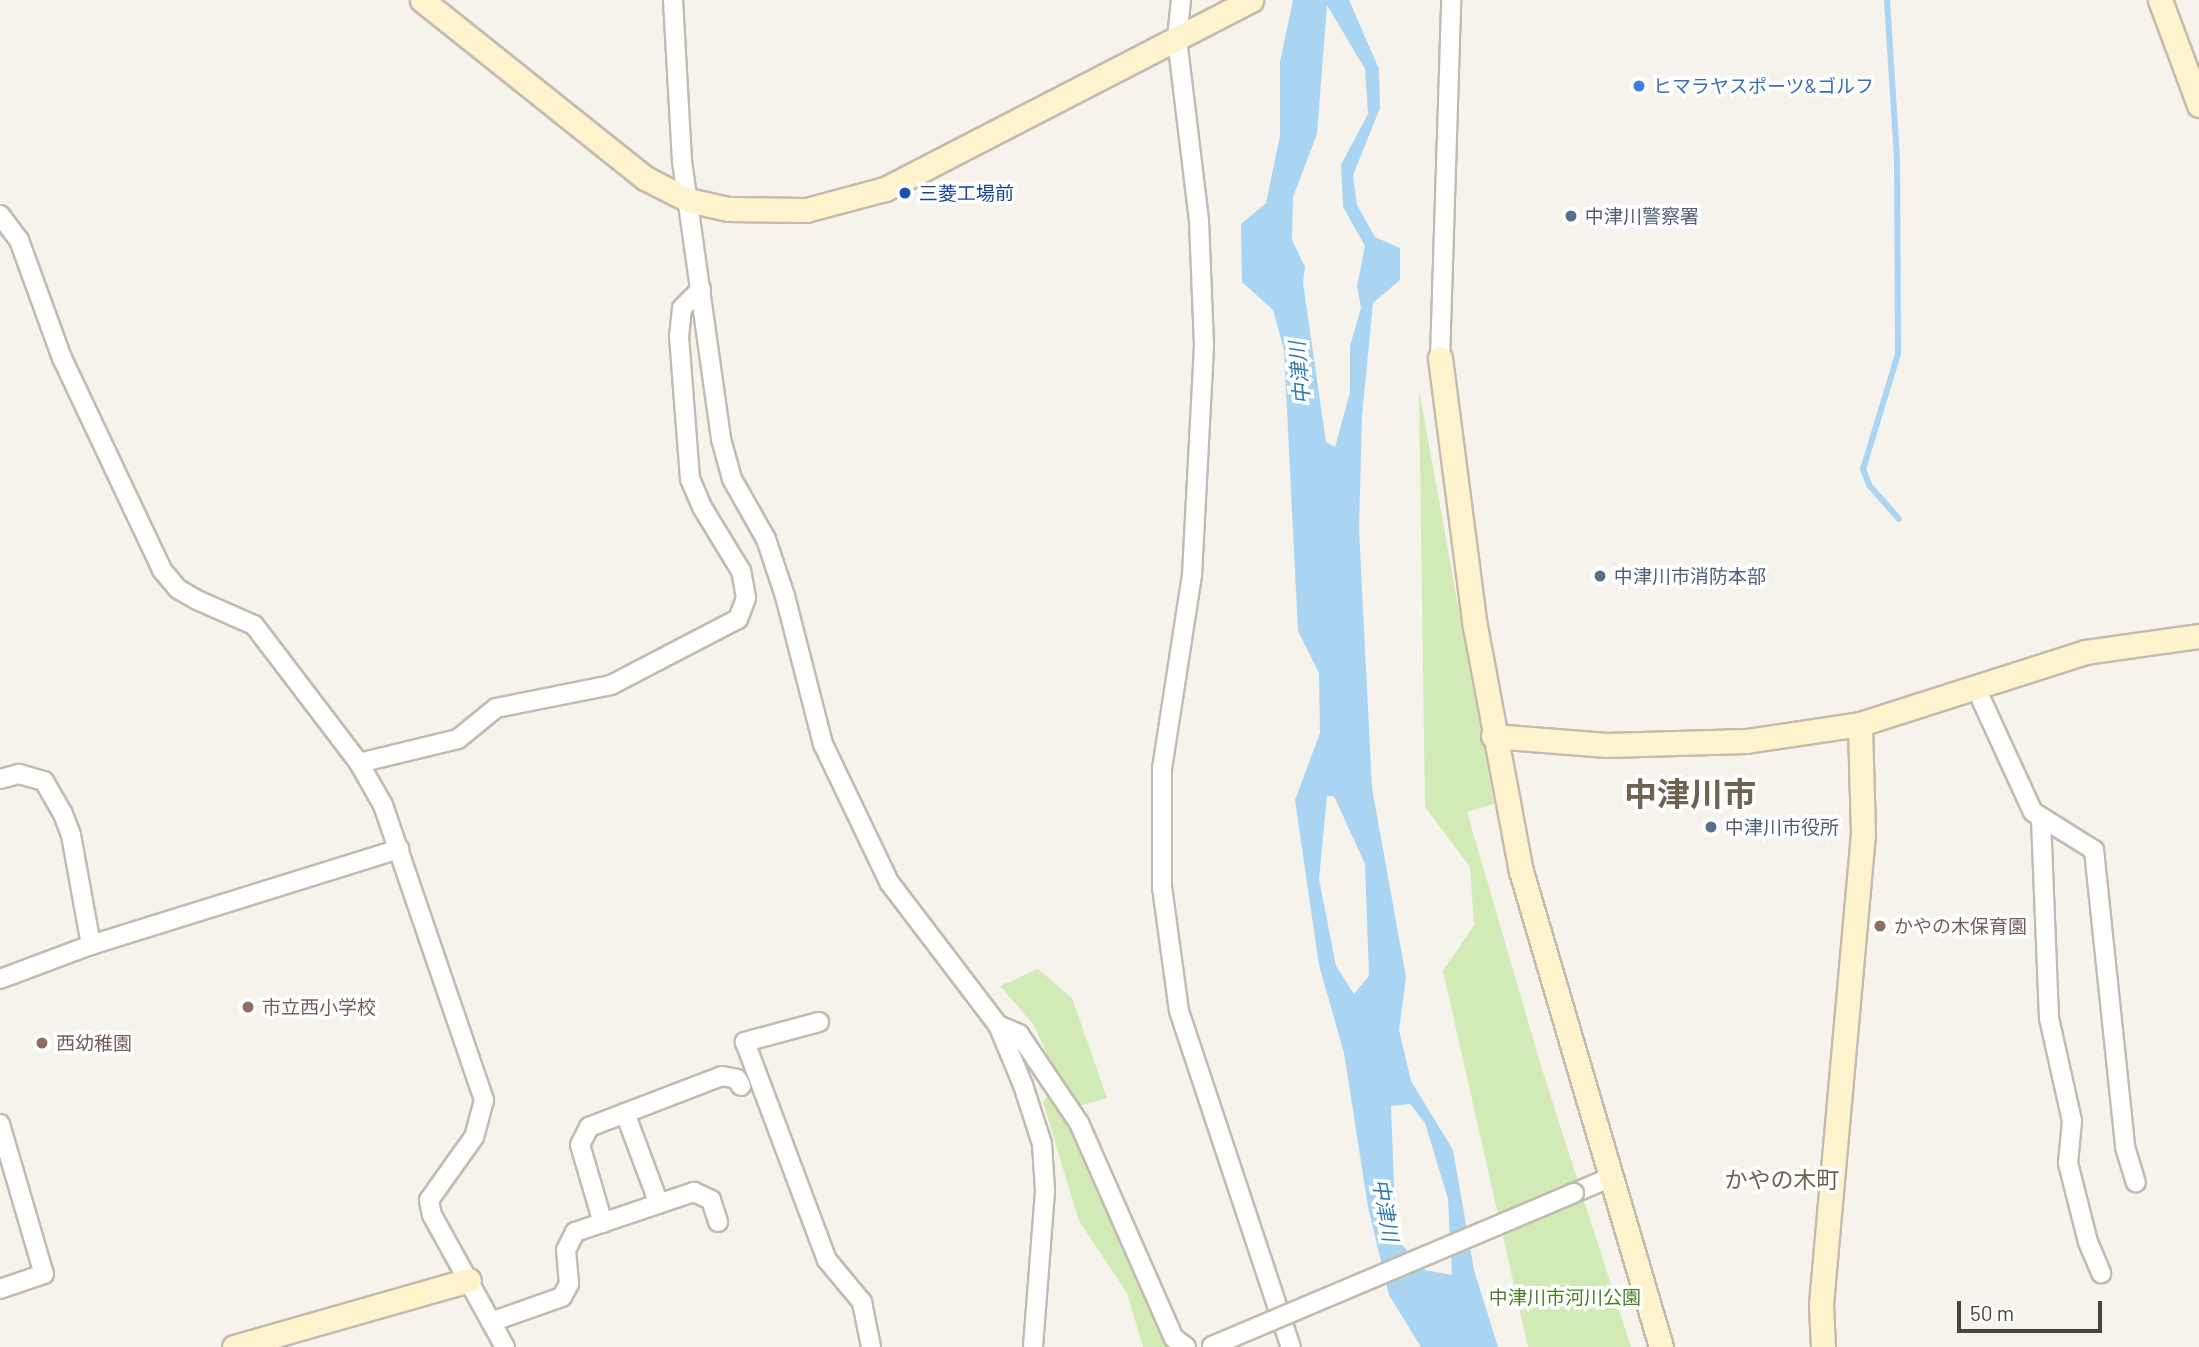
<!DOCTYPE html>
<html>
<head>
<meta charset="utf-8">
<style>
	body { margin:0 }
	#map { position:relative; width:2199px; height:1347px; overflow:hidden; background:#f6f3ec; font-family:Barlow,"Noto Sans JP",sans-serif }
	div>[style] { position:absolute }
	.green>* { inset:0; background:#d2eab5 }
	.water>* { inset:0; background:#a9d4f2 }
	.stream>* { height:6px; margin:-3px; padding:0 3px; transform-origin:3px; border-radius:3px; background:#a9d4f2 }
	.roads { filter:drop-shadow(2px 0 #c2bbae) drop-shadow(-2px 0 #c2bbae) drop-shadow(0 2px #c2bbae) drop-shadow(0 -2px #c2bbae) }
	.street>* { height:18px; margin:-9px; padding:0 9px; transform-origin:9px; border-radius:9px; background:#fff }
	.secondary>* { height:23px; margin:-11.5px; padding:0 11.5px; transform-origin:11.5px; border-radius:11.5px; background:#fff3cd }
	.bridges { filter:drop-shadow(2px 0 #c2bbae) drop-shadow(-2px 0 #c2bbae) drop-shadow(0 2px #c2bbae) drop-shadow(0 -2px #c2bbae) }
	.street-bridge>* { height:18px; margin:-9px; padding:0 9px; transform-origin:9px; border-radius:9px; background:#fff }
	.dots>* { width:19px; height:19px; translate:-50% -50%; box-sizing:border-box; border:4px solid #fff; border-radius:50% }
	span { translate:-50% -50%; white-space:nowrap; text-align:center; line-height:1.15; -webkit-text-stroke:7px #fff; paint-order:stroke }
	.shop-label { font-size:19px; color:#366cbe }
	.left { translate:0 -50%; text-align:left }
	.transit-label { font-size:19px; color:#164399 }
	.service-label { font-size:19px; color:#4e5e75 }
	.education-label { font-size:19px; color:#785e54 }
	.park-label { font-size:19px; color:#4a7f2a }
	.water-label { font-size:21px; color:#2e7ab2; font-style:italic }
	.quarter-label { font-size:23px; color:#6e6250 }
	.town-label { font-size:33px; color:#6e6250; font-weight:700 }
	.scale { position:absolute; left:1957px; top:1301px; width:145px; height:32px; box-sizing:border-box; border:4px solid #4b4439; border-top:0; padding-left:9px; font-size:21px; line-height:24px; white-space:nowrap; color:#4b4439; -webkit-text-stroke:5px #fff; paint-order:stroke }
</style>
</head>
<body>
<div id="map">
	<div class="green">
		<i style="clip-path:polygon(1419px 390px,1494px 804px,1467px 812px,1541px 1066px,1631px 1347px,1528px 1347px,1443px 971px,1474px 925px,1470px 867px,1425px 807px)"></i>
		<i style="clip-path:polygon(1038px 969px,1072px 998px,1107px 1098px,1080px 1106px,1076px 1127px,1174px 1347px,1143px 1347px,1127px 1293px,1079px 1221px,1043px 1102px,1059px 1080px,1033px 1024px,1000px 986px)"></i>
	</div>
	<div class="water">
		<i style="clip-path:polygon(evenodd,1293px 0,1349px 0,1379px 69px,1380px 108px,1353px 175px,1357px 205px,1375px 237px,1400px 248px,1400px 280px,1373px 303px,1362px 416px,1359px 529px,1372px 788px,1406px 977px,1399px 1030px,1411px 1081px,1453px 1150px,1474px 1270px,1498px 1347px,1421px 1347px,1389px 1295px,1368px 1207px,1344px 1053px,1319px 965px,1295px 800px,1320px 733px,1319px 673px,1298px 631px,1284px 350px,1273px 310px,1242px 282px,1241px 224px,1266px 203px,1280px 136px,1280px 62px,1293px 0,1327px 5px,1365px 69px,1368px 114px,1341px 165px,1343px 207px,1365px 246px,1357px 286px,1361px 308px,1350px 346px,1350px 392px,1335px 447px,1326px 442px,1303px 283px,1305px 267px,1292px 240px,1293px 197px,1317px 134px,1327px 5px,1293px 0,1327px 796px,1334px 796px,1365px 864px,1369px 976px,1354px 994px,1336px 966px,1319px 879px,1327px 796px,1293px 0,1410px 1104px,1425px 1123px,1448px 1199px,1452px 1275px,1425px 1270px,1404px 1247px,1395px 1211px,1391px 1106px,1410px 1104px)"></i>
	</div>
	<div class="stream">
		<i style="left:1887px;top:0;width:159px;rotate:86.4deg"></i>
		<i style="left:1897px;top:159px;width:195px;rotate:89.7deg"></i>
		<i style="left:1898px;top:354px;width:120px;rotate:106.9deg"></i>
		<i style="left:1863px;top:469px;width:17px;rotate:69deg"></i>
		<i style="left:1869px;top:485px;width:45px;rotate:48.6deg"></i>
	</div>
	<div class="roads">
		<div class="street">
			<i style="left:673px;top:0;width:161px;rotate:86.8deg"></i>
			<i style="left:682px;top:161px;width:281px;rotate:82deg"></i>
			<i style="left:721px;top:439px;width:41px;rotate:74.6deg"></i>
			<i style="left:732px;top:479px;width:69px;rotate:60.5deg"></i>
			<i style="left:766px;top:539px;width:60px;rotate:71.6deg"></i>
			<i style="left:785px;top:596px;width:153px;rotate:75.6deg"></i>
			<i style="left:823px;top:744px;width:153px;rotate:64.4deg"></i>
			<i style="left:889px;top:882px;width:180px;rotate:52.7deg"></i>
			<i style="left:998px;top:1025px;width:65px;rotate:67.4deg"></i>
			<i style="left:1023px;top:1085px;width:62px;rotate:72.1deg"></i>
			<i style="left:1042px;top:1144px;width:47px;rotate:86.3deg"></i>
			<i style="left:1045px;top:1191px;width:156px;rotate:94.4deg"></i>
			<i style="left:1181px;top:0;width:39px;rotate:96deg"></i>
			<i style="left:1177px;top:39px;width:183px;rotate:83.1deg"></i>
			<i style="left:1199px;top:221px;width:125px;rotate:87.7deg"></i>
			<i style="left:1204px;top:346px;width:229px;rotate:93deg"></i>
			<i style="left:1192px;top:575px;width:196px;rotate:98.8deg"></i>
			<i style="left:1162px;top:769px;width:118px;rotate:90deg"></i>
			<i style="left:1162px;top:887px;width:125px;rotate:82.2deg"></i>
			<i style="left:1179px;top:1011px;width:354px;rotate:71.6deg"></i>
			<i style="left:0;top:215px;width:31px;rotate:53deg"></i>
			<i style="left:19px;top:240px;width:126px;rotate:70deg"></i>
			<i style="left:62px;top:358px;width:234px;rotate:64.7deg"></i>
			<i style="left:162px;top:570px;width:25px;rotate:50deg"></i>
			<i style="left:178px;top:589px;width:22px;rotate:30deg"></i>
			<i style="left:197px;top:600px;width:62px;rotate:23.7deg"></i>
			<i style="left:254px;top:625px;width:173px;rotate:52.7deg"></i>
			<i style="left:359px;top:763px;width:48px;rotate:60.3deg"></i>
			<i style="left:383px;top:805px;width:312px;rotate:71.1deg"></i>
			<i style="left:484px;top:1100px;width:38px;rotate:105deg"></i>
			<i style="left:474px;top:1137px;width:77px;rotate:125.5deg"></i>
			<i style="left:429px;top:1200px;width:15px;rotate:79deg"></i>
			<i style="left:432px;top:1215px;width:151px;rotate:61.1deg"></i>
			<i style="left:1440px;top:358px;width:358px;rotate:-88.2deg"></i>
			<i style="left:1981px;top:699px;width:124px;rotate:65.3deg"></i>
			<i style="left:2033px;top:812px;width:72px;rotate:31.9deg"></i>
			<i style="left:2094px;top:850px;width:299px;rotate:84deg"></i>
			<i style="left:2125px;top:1147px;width:37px;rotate:73deg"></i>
			<i style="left:359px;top:763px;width:102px;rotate:-13.6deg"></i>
			<i style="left:458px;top:739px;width:49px;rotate:-39.2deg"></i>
			<i style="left:496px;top:708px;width:117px;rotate:-11.3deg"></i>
			<i style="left:611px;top:685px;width:143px;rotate:-27.5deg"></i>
			<i style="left:738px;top:619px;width:22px;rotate:-69deg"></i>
			<i style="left:746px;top:598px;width:27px;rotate:-100deg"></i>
			<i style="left:741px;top:571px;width:75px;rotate:-121.4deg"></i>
			<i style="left:702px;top:507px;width:30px;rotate:-113deg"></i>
			<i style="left:690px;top:479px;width:142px;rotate:-94.4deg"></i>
			<i style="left:679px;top:337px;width:29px;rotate:-84deg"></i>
			<i style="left:682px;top:308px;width:27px;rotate:-45deg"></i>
			<i style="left:0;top:779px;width:20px;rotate:-15deg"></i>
			<i style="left:19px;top:774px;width:26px;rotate:16deg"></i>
			<i style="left:44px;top:781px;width:38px;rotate:60deg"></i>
			<i style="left:63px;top:814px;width:22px;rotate:69deg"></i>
			<i style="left:71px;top:835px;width:112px;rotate:79.7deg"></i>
			<i style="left:91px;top:945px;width:323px;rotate:-17.3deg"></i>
			<i style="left:2041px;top:819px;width:199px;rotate:87.7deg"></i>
			<i style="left:2049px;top:1018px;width:106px;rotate:77.4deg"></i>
			<i style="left:2072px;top:1121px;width:42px;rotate:95.4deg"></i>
			<i style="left:2068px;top:1163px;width:81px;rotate:75.8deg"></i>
			<i style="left:2088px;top:1242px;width:34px;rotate:67deg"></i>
			<i style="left:0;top:979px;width:97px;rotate:-20.5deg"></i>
			<i style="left:819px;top:1022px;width:77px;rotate:164.9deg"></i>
			<i style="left:745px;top:1042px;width:233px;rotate:69.4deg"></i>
			<i style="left:827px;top:1260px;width:55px;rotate:50.2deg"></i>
			<i style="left:862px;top:1302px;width:46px;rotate:78.7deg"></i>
			<i style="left:998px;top:1025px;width:23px;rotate:23deg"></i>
			<i style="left:1019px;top:1034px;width:107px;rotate:56deg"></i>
			<i style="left:1079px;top:1123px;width:235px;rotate:66.2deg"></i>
			<i style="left:1174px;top:1338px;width:15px;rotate:37deg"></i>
			<i style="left:625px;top:1113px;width:97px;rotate:69.5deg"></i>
			<i style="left:0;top:1124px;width:156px;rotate:73.7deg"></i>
			<i style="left:44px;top:1274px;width:46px;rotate:161.2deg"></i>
			<i style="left:1574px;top:1193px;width:38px;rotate:-23deg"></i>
			<i style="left:603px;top:1223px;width:81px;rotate:-106.4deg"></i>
			<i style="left:580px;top:1145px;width:20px;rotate:-63deg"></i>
			<i style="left:589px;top:1127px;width:142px;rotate:-21deg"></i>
			<i style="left:722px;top:1076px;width:15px;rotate:11deg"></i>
			<i style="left:737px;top:1079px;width:8px;rotate:60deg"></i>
			<i style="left:491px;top:1322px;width:75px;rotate:-19.4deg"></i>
			<i style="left:562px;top:1297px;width:15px;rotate:-62deg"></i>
			<i style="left:569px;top:1284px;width:34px;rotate:-95deg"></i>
			<i style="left:566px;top:1250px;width:20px;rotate:-63deg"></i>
			<i style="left:575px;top:1232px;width:126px;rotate:-18.6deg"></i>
			<i style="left:694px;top:1192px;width:19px;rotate:25deg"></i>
			<i style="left:711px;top:1200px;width:23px;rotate:72deg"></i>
		</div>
		<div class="secondary">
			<i style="left:422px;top:0;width:285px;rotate:38.6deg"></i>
			<i style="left:645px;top:178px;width:48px;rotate:27.1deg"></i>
			<i style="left:688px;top:200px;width:41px;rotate:12.7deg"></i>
			<i style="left:728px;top:209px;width:78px;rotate:0.7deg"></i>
			<i style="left:806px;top:210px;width:82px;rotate:-14.9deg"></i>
			<i style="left:885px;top:189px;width:412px;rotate:-27.3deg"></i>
			<i style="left:2160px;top:0;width:112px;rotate:69.6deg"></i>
			<i style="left:1440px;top:358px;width:270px;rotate:82.6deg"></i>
			<i style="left:1475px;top:626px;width:249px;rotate:79.4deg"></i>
			<i style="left:1521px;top:871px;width:496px;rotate:73.6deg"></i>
			<i style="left:1493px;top:736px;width:114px;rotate:4.5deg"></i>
			<i style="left:1607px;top:745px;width:139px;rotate:-1.6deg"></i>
			<i style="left:1746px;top:741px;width:115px;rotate:-8.5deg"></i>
			<i style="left:1860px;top:724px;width:236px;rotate:-17.7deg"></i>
			<i style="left:2085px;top:652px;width:115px;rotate:-8deg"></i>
			<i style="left:234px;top:1347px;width:244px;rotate:-15.9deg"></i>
			<i style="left:1823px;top:1347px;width:43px;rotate:-92.7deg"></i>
			<i style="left:1821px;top:1304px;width:472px;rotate:-84.9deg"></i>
			<i style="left:1863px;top:834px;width:110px;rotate:-91.6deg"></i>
		</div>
	</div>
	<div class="bridges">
		<div class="street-bridge">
			<i style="left:1212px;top:1346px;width:393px;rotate:-22.9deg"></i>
		</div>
	</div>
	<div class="dots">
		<i style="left:1639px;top:86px;background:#3f7fe0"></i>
		<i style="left:905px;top:193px;background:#1a4fb4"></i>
		<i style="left:1571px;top:216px;background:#5c6f8a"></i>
		<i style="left:1600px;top:576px;background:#5c6f8a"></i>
		<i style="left:1711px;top:827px;background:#5c6f8a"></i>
		<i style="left:1880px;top:926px;background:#8d6e63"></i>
		<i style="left:248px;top:1007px;background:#8d6e63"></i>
		<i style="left:42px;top:1043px;background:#8d6e63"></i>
	</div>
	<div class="shop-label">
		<span class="left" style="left:1653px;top:86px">ヒマラヤスポーツ&amp;ゴルフ</span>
	</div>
	<div class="transit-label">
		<span class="left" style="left:919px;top:193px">三菱工場前</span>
	</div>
	<div class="service-label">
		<span class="left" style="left:1585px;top:216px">中津川警察署</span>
		<span class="left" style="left:1614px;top:576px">中津川市消防本部</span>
		<span class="left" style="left:1725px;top:827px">中津川市役所</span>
	</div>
	<div class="education-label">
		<span class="left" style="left:1894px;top:926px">かやの木保育園</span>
		<span class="left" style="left:262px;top:1007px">市立西小学校</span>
		<span class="left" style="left:56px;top:1043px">西幼稚園</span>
	</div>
	<div class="park-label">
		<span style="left:1565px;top:1297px">中津川市河川公園</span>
	</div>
	<div class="water-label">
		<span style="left:1299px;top:373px;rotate:-95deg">中津川</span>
		<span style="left:1386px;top:1210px;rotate:80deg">中津川</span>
	</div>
	<div class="quarter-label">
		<span style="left:1782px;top:1179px">かやの木町</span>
	</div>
	<div class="town-label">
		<span style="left:1690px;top:794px">中津川市</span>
	</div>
	<div class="scale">50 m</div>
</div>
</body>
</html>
